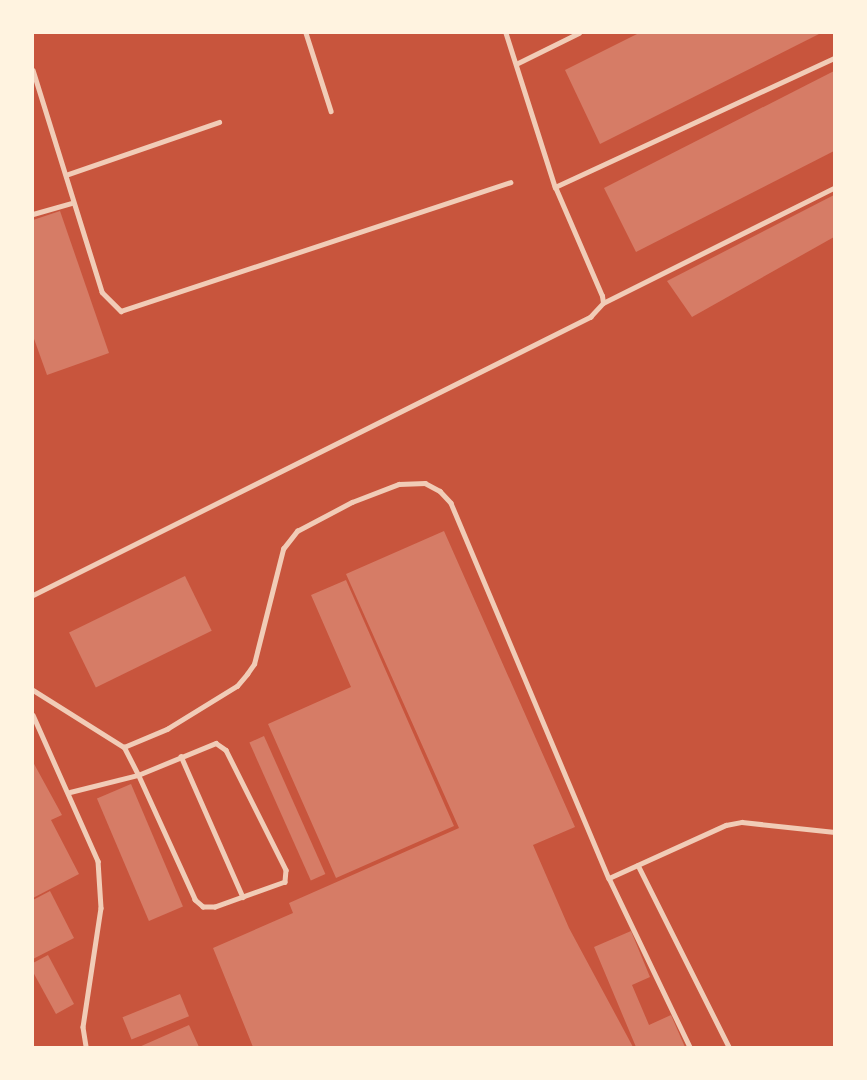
<!DOCTYPE html>
<html>
<head>
<meta charset="utf-8">
<style>
	body { margin:0 }
	#map { position:relative; width:867px; height:1080px; overflow:hidden; background:#c8553d; font-family:"DejaVu Sans",sans-serif }
	div>[style] { position:absolute }
	.building>* { inset:0; background:#d67c66; transform-origin:0 0 }
	.service>* { height:4.5px; margin:-2.25px; padding:0 2.25px; transform-origin:2.25px; border-radius:2.25px; background:#f1ccb7 }
	span { translate:-50% -50%; white-space:nowrap; text-align:center; line-height:1.15; -webkit-text-stroke:4.5px #fff3e0; paint-order:stroke }
	.frame { position:absolute; inset:0; border:34px solid #fff3e0; pointer-events:none }
</style>
</head>
<body>
<div id="map">
	<div class="building">
		<i style="clip-path:polygon(639px 33px,821px 33px,600px 144px,565px 70px)"></i>
		<i style="clip-path:polygon(834px 71px,834px 151px,636px 252px,604px 188px)"></i>
		<i style="clip-path:polygon(834px 195px,834px 237px,692px 317px,667px 281px)"></i>
		<i style="clip-path:polygon(60px 211px,109px 353px,47px 375px,33px 336px,33px 220px)"></i>
		<i style="clip-path:polygon(444px 531px,575px 827px,533px 845px,569px 928px,633px 1047px,253px 1047px,213px 948px,293px 913px,289px 903px,459px 828px,346px 574px)"></i>
		<i style="left:185px;top:576px;width:61px;height:129px;rotate:64deg"></i>
		<i style="clip-path:polygon(346px 580px,454px 826px,336px 878px,268px 724px,351px 687px,311px 595px)"></i>
		<i style="left:264px;top:736px;width:151px;height:16px;rotate:66deg"></i>
		<i style="clip-path:polygon(33px 762px,62px 815px,51px 820px,79px 874px,33px 898px)"></i>
		<i style="left:131px;top:784px;width:133px;height:37px;rotate:67deg"></i>
		<i style="clip-path:polygon(50px 891px,74px 938px,33px 959px,33px 900px)"></i>
		<i style="clip-path:polygon(631px 931px,650px 977px,632px 985px,649px 1025px,671px 1015px,685px 1047px,636px 1047px,594px 947px)"></i>
		<i style="clip-path:polygon(48px 955px,74px 1004px,56px 1014px,33px 972px,33px 963px)"></i>
		<i style="left:180px;top:994px;width:24px;height:62px;rotate:68deg"></i>
		<i style="clip-path:polygon(189px 1025px,199px 1047px,139px 1047px)"></i>
	</div>
	<div class="service">
		<i style="left:306px;top:33px;width:82px;rotate:72.2deg"></i>
		<i style="left:506px;top:33px;width:162px;rotate:72.3deg"></i>
		<i style="left:516px;top:64px;width:70px;rotate:-26.2deg"></i>
		<i style="left:33px;top:70px;width:232px;rotate:72.7deg"></i>
		<i style="left:102px;top:292px;width:27px;rotate:45deg"></i>
		<i style="left:121px;top:311px;width:410px;rotate:-18.3deg"></i>
		<i style="left:66px;top:175px;width:162px;rotate:-19.1deg"></i>
		<i style="left:33px;top:214px;width:41px;rotate:-15.8deg"></i>
		<i style="left:603px;top:303px;width:258px;rotate:-26.5deg"></i>
		<i style="left:33px;top:595px;width:623px;rotate:-26.52deg"></i>
		<i style="left:590px;top:317px;width:19px;rotate:-47deg"></i>
		<i style="left:603px;top:303px;width:7px;rotate:-98deg"></i>
		<i style="left:602px;top:296px;width:119px;rotate:-113.3deg"></i>
		<i style="left:555px;top:187px;width:307px;rotate:-24.8deg"></i>
		<i style="left:33px;top:690px;width:107px;rotate:32.1deg"></i>
		<i style="left:124px;top:747px;width:47px;rotate:-22.7deg"></i>
		<i style="left:167px;top:729px;width:82px;rotate:-31.6deg"></i>
		<i style="left:237px;top:686px;width:16px;rotate:-50deg"></i>
		<i style="left:247px;top:674px;width:12px;rotate:-55deg"></i>
		<i style="left:254px;top:664px;width:119px;rotate:-75.8deg"></i>
		<i style="left:283px;top:549px;width:23px;rotate:-52deg"></i>
		<i style="left:297px;top:531px;width:62px;rotate:-27.8deg"></i>
		<i style="left:352px;top:502px;width:50px;rotate:-21deg"></i>
		<i style="left:399px;top:484px;width:26px;rotate:-2deg"></i>
		<i style="left:425px;top:483px;width:17px;rotate:28deg"></i>
		<i style="left:440px;top:491px;width:16px;rotate:47deg"></i>
		<i style="left:451px;top:503px;width:407px;rotate:67.2deg"></i>
		<i style="left:609px;top:878px;width:187px;rotate:64.4deg"></i>
		<i style="left:33px;top:715px;width:160px;rotate:66deg"></i>
		<i style="left:98px;top:861px;width:47px;rotate:86.3deg"></i>
		<i style="left:101px;top:908px;width:120px;rotate:98.6deg"></i>
		<i style="left:83px;top:1027px;width:20px;rotate:81deg"></i>
		<i style="left:181px;top:756px;width:154px;rotate:66.3deg"></i>
		<i style="left:70px;top:792px;width:70px;rotate:-14deg"></i>
		<i style="left:138px;top:775px;width:84px;rotate:-22.3deg"></i>
		<i style="left:216px;top:743px;width:12px;rotate:35deg"></i>
		<i style="left:226px;top:750px;width:134px;rotate:63.4deg"></i>
		<i style="left:286px;top:870px;width:12px;rotate:95deg"></i>
		<i style="left:285px;top:882px;width:74px;rotate:160.3deg"></i>
		<i style="left:215px;top:907px;width:12px;rotate:180deg"></i>
		<i style="left:203px;top:907px;width:11px;rotate:-139deg"></i>
		<i style="left:195px;top:900px;width:137px;rotate:-114.5deg"></i>
		<i style="left:138px;top:775px;width:31px;rotate:-117deg"></i>
		<i style="left:638px;top:865px;width:203px;rotate:63.4deg"></i>
		<i style="left:609px;top:878px;width:128px;rotate:-24.4deg"></i>
		<i style="left:726px;top:825px;width:16px;rotate:-11deg"></i>
		<i style="left:742px;top:822px;width:93px;rotate:6.2deg"></i>
	</div>
	<div class="frame"></div>
</div>
</body>
</html>
